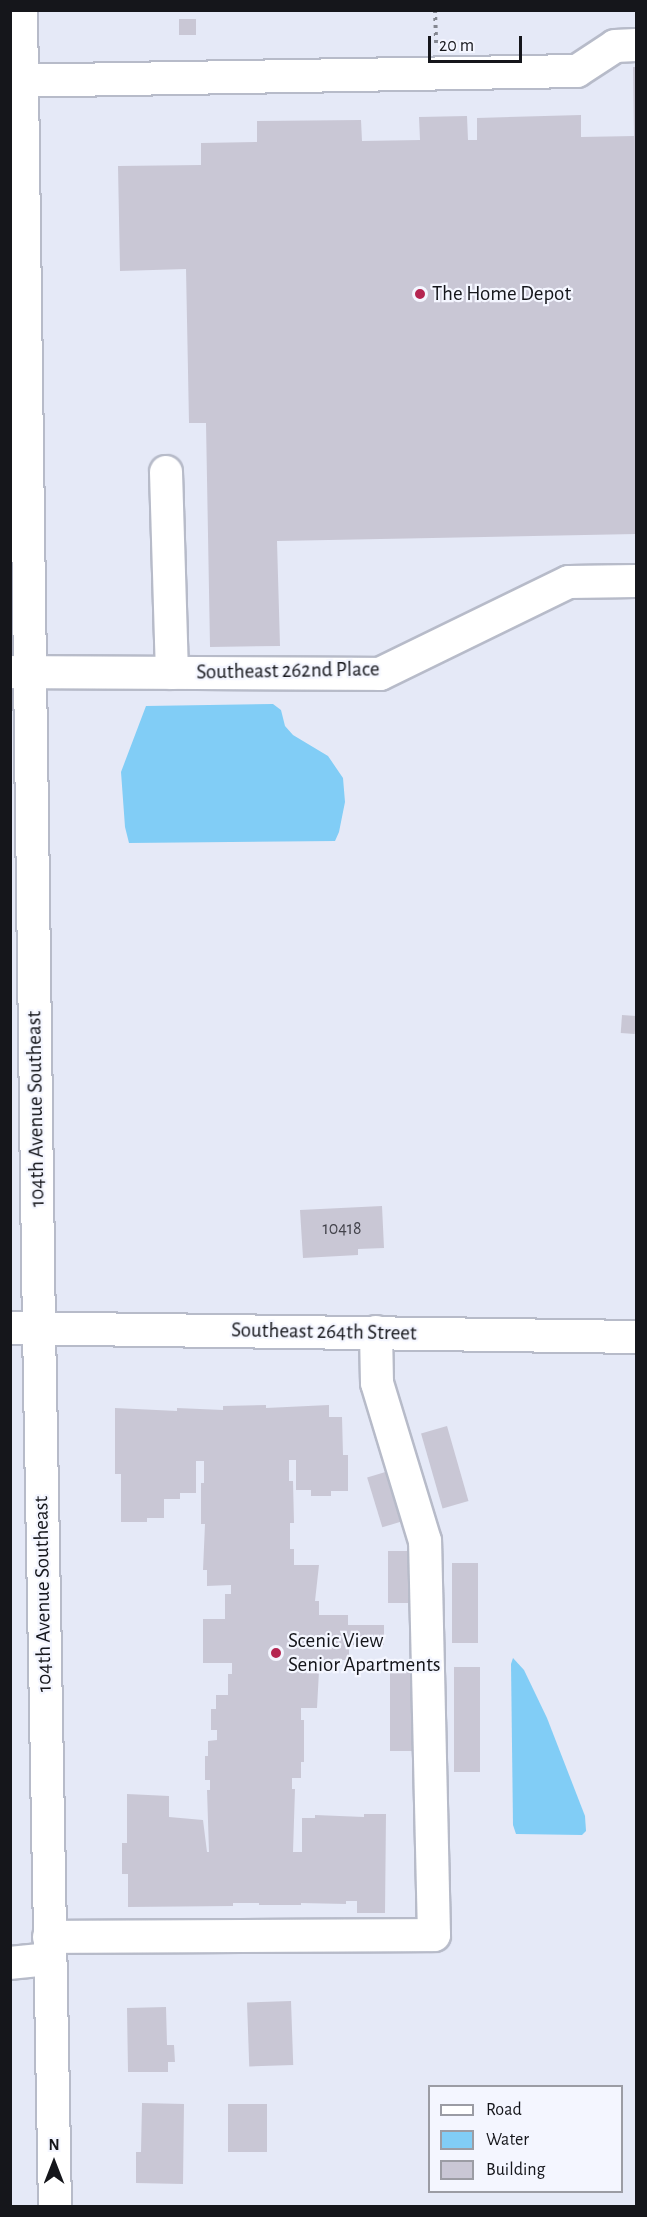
<!DOCTYPE html>
<html>
<head>
<meta charset="utf-8">
<style>
	body { margin:0 }
	#map { position:relative; width:647px; height:2217px; overflow:hidden; background:#e5e9f7; font-family:"Alegreya Sans",sans-serif }
	div>[style] { position:absolute }
	.water>* { inset:0; background:#81cdf6 }
	.building>* { inset:0; background:#c9c7d5; transform-origin:0 0 }
	.path>* { height:4px; margin-top:-2px; transform-origin:0; background:repeating-linear-gradient(90deg,#848791 0 3px,transparent 0 7.5px) }
	.roads { filter:drop-shadow(2px 0 #b7bbc9) drop-shadow(-2px 0 #b7bbc9) drop-shadow(0 2px #b7bbc9) drop-shadow(0 -2px #b7bbc9) }
	.minor>* { height:32px; margin:-16px; padding:0 16px; transform-origin:16px; border-radius:16px; background:#fff }
	.dots>* { width:16px; height:16px; translate:-50% -50%; box-sizing:border-box; border:3px solid #f4f6ff; border-radius:50% }
	span { translate:-50% -50%; white-space:nowrap; text-align:center; line-height:1.15; -webkit-text-stroke:4.5px #f4f6ff; paint-order:stroke }
	.number-label { font-size:18px; color:#42424a }
	.number-label span { -webkit-text-stroke-width:0 }
	.poi-label { font-size:21px; color:#15161b }
	.left { translate:0 -50%; text-align:left }
	.street-label { font-size:21px; color:#15161b }
	.frame { position:absolute; inset:0; border:12px solid #15161b; pointer-events:none }
	.legend { position:absolute; left:428px; top:2085px; width:195px; height:108px; box-sizing:border-box; background:#f4f6ff; border:2px solid #9b9ca4; margin:0; padding:8px 10px; list-style:none; font-size:18px; color:#15161b }
	.legend li { display:flex; align-items:center; gap:12px; height:30px }
	.legend b { width:30px; border:2px solid #9b9ca4 }
	.north { position:absolute; left:24px; top:2133px; width:60px; height:60px; -webkit-text-stroke:4px #f4f6ff; paint-order:stroke; rotate:0deg; font-size:16px; font-weight:700; line-height:24px; text-align:center; color:#15161b }
	.north::after { content:''; display:block; margin:auto; width:21px; height:27px; background:#15161b; clip-path:polygon(50% 0,100% 100%,50% 72%,0 100%) }
	.scale { position:absolute; left:428px; top:36px; width:94px; height:27px; box-sizing:border-box; border:3px solid #15161b; border-top:0; padding-left:8px; font-size:18px; line-height:21px; white-space:nowrap; color:#15161b; -webkit-text-stroke:4px #f4f6ff; paint-order:stroke }
</style>
</head>
<body>
<div id="map">
	<div class="water">
		<i style="clip-path:polygon(273px 704px,281px 710px,285px 726px,293px 735px,328px 756px,343px 778px,345px 802px,339px 832px,335px 841px,129px 843px,125px 827px,121px 772px,146px 706px)"></i>
		<i style="clip-path:polygon(513px 1658px,524px 1670px,547px 1718px,585px 1816px,586px 1831px,582px 1835px,516px 1834px,513px 1825px,511px 1664px)"></i>
	</div>
	<div class="building">
		<i style="left:179px;top:19px;width:17px;height:16px"></i>
		<i style="clip-path:polygon(633px 67px,636px 67px,636px 534px,277px 541px,280px 646px,210px 647px,206px 423px,189px 423px,186px 269px,120px 271px,118px 166px,201px 165px,201px 143px,257px 142px,257px 121px,361px 120px,362px 141px,420px 140px,419px 117px,467px 116px,468px 140px,477px 140px,477px 118px,581px 115px,581px 137px,634px 136px)"></i>
		<i style="left:622px;top:1015px;width:14px;height:18px;rotate:4deg"></i>
		<i style="clip-path:polygon(382px 1206px,384px 1248px,358px 1249px,358px 1255px,303px 1258px,300px 1210px)"></i>
		<i style="clip-path:polygon(266px 1405px,266px 1408px,329px 1405px,329px 1417px,342px 1417px,343px 1455px,348px 1455px,348px 1491px,331px 1491px,331px 1496px,311px 1496px,311px 1490px,296px 1490px,296px 1460px,289px 1460px,289px 1481px,293px 1481px,294px 1523px,290px 1523px,290px 1549px,294px 1549px,294px 1565px,319px 1565px,315px 1601px,319px 1601px,319px 1615px,348px 1615px,348px 1625px,384px 1625px,384px 1645px,349px 1645px,349px 1660px,316px 1660px,319px 1671px,317px 1708px,301px 1708px,301px 1720px,304px 1720px,304px 1762px,301px 1762px,301px 1778px,292px 1778px,292px 1789px,295px 1789px,293px 1852px,302px 1852px,302px 1818px,315px 1818px,315px 1815px,364px 1817px,364px 1814px,386px 1814px,385px 1913px,357px 1913px,357px 1901px,346px 1901px,346px 1904px,301px 1903px,301px 1905px,259px 1905px,259px 1903px,233px 1903px,233px 1906px,128px 1907px,128px 1874px,122px 1874px,122px 1843px,127px 1843px,127px 1794px,169px 1796px,169px 1817px,203px 1820px,207px 1852px,209px 1852px,207px 1790px,210px 1790px,210px 1780px,205px 1780px,205px 1756px,208px 1756px,208px 1741px,217px 1740px,217px 1730px,211px 1730px,211px 1709px,216px 1709px,216px 1695px,228px 1695px,228px 1674px,232px 1674px,232px 1663px,203px 1663px,203px 1619px,225px 1619px,225px 1594px,231px 1594px,231px 1585px,207px 1586px,207px 1570px,203px 1570px,205px 1524px,201px 1524px,201px 1483px,204px 1483px,204px 1461px,196px 1461px,196px 1493px,180px 1493px,180px 1499px,164px 1499px,164px 1518px,147px 1518px,147px 1522px,121px 1522px,121px 1474px,115px 1474px,115px 1408px,177px 1411px,177px 1408px,223px 1410px,223px 1406px)"></i>
		<i style="left:447px;top:1426px;width:78px;height:27px;rotate:74deg"></i>
		<i style="left:392px;top:1470px;width:52px;height:26px;rotate:73deg"></i>
		<i style="left:388px;top:1551px;width:26px;height:52px"></i>
		<i style="left:452px;top:1563px;width:26px;height:80px"></i>
		<i style="left:390px;top:1665px;width:26px;height:86px"></i>
		<i style="left:454px;top:1667px;width:26px;height:105px"></i>
		<i style="left:291px;top:2001px;width:64px;height:44px;rotate:88deg"></i>
		<i style="clip-path:polygon(166px 2007px,167px 2045px,174px 2045px,175px 2062px,168px 2062px,168px 2072px,128px 2072px,127px 2008px)"></i>
		<i style="clip-path:polygon(142px 2103px,184px 2104px,183px 2184px,136px 2183px,136px 2152px,141px 2152px)"></i>
		<i style="left:228px;top:2104px;width:39px;height:48px"></i>
	</div>
	<div class="path">
		<i style="left:435px;top:10px;width:33px;rotate:88deg"></i>
	</div>
	<div class="roads">
		<div class="minor">
			<i style="left:21px;top:10px;width:1318px;rotate:89.22deg"></i>
			<i style="left:39px;top:1328px;width:878px;rotate:88.96deg"></i>
			<i style="left:10px;top:81px;width:567px;rotate:-1.01deg"></i>
			<i style="left:577px;top:71px;width:45px;rotate:-33.3deg"></i>
			<i style="left:615px;top:46px;width:21px;rotate:-3deg"></i>
			<i style="left:166px;top:472px;width:201px;rotate:88.3deg"></i>
			<i style="left:10px;top:672px;width:370px;rotate:0.3deg"></i>
			<i style="left:380px;top:674px;width:210px;rotate:-26deg"></i>
			<i style="left:569px;top:582px;width:67px;rotate:-0.9deg"></i>
			<i style="left:10px;top:1328px;width:626px;rotate:0.82deg"></i>
			<i style="left:49px;top:1937px;width:385px;rotate:-0.3deg"></i>
			<i style="left:434px;top:1935px;width:394px;rotate:-91.3deg"></i>
			<i style="left:425px;top:1541px;width:165px;rotate:-106.9deg"></i>
			<i style="left:377px;top:1383px;width:51px;rotate:-91.1deg"></i>
			<i style="left:10px;top:1963px;width:40px;rotate:-5.7deg"></i>
		</div>
	</div>
	<div class="dots">
		<i style="left:420px;top:294px;background:#b52551"></i>
		<i style="left:276px;top:1653px;background:#b52551"></i>
	</div>
	<div class="number-label">
		<span style="left:342px;top:1229px">10418</span>
	</div>
	<div class="poi-label">
		<span class="left" style="left:432px;top:294px">The Home Depot</span>
		<span class="left" style="left:288px;top:1653px">Scenic View<br>Senior Apartments</span>
	</div>
	<div class="street-label">
		<span style="left:288px;top:671px;rotate:-1deg">Southeast 262nd Place</span>
		<span style="left:36px;top:1109px;rotate:-91deg">104th Avenue Southeast</span>
		<span style="left:324px;top:1332px;rotate:1deg">Southeast 264th Street</span>
		<span style="left:43px;top:1594px;rotate:-91deg">104th Avenue Southeast</span>
	</div>
	<div class="frame"></div>
	<ul class="legend">
	<li><b style="height:8px;background:#fff"></b>Road</li>
	<li><b style="height:16px;background:#81cdf6"></b>Water</li>
	<li><b style="height:16px;background:#c9c7d5"></b>Building</li>
	</ul>
	<div class="north">N</div>
	<div class="scale">20 m</div>
</div>
</body>
</html>
